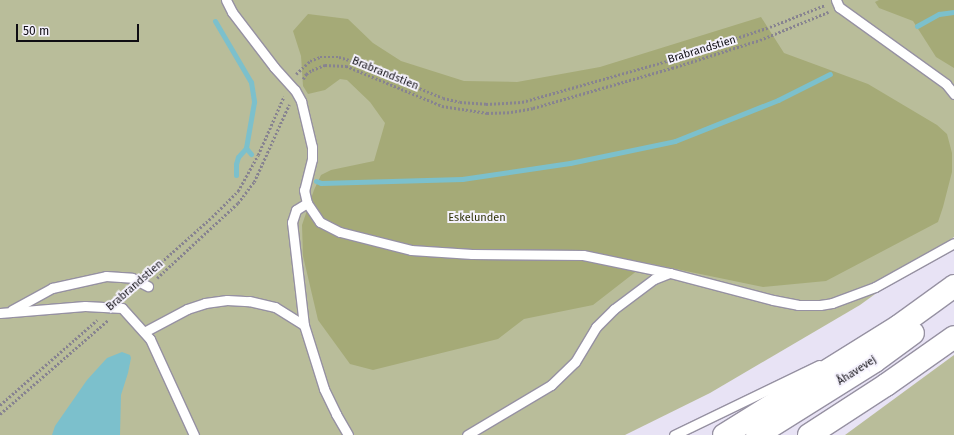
<!DOCTYPE html>
<html>
<head>
<meta charset="utf-8">
<style>
	body { margin:0 }
	#map { position:relative; width:954px; height:435px; overflow:hidden; background:#e8e3f5; font-family:"Fira Sans",sans-serif }
	div>[style] { position:absolute }
	.green>* { inset:0; background:#b9bd9a }
	.forest>* { inset:0; background:#a5aa77 }
	.water>* { inset:0; background:#7cc0cc }
	.stream>* { height:5px; margin:-2.5px; padding:0 2.5px; transform-origin:2.5px; border-radius:2.5px; background:#7cc0cc }
	.path>* { height:2.5px; margin-top:-1.25px; transform-origin:0; background:repeating-linear-gradient(90deg,#878390 0 2px,transparent 0 4px) }
	.roads { filter:drop-shadow(1px 0 #9691a2) drop-shadow(-1px 0 #9691a2) drop-shadow(0 1px #9691a2) drop-shadow(0 -1px #9691a2) }
	.lane>* { height:9px; margin:-4.5px; padding:0 4.5px; transform-origin:4.5px; border-radius:4.5px; background:#fff }
	.secondary>* { height:22px; margin:-11px; padding:0 11px; transform-origin:11px; border-radius:11px; background:#fff }
	span { translate:-50% -50%; white-space:nowrap; text-align:center; line-height:1.15; -webkit-text-stroke:4px #f5f2fd; paint-order:stroke }
	.street-label { font-size:11px; color:#0f0d13 }
	.park-label { font-size:11px; color:#303309 }
	.scale { position:absolute; left:16px; top:24px; width:123px; height:18px; box-sizing:border-box; border:2px solid #0f0d13; border-top:0; padding-left:5px; font-size:12px; line-height:14px; white-space:nowrap; color:#0f0d13; -webkit-text-stroke:3px #f5f2fd; paint-order:stroke }
</style>
</head>
<body>
<div id="map">
	<div class="green">
		<i style="clip-path:polygon(0 0,954px 0,954px 237px,860px 305px,710px 393px,625px 435px,0 435px)"></i>
		<i style="clip-path:polygon(954px 355px,954px 435px,845px 435px)"></i>
	</div>
	<div class="forest">
		<i style="clip-path:polygon(879px 0,954px 0,954px 68px,936px 57px,913px 21px,879px 8px,875px 2px)"></i>
		<i style="clip-path:polygon(308px 14px,348px 19px,373px 43px,401px 61px,464px 81px,517px 82px,600px 67px,761px 17px,784px 53px,868px 84px,937px 125px,947px 134px,952px 153px,952px 172px,943px 207px,938px 222px,826px 281px,763px 287px,647px 263px,593px 305px,524px 319px,498px 339px,373px 370px,350px 364px,318px 320px,303px 256px,302px 225px,314px 190px,321px 175px,331px 170px,374px 161px,385px 123px,370px 102px,347px 80px,340px 79px,325px 90px,308px 94px,303px 86px,301px 56px,293px 31px)"></i>
	</div>
	<div class="water">
		<i style="clip-path:polygon(122px 352px,130px 355px,131px 358px,128px 373px,121px 395px,120px 435px,52px 435px,55px 426px,87px 380px,107px 358px)"></i>
	</div>
	<div class="stream">
		<i style="left:215px;top:21px;width:71px;rotate:59.5deg"></i>
		<i style="left:251px;top:82px;width:20px;rotate:81deg"></i>
		<i style="left:254px;top:102px;width:47px;rotate:99.9deg"></i>
		<i style="left:246px;top:148px;width:8px;rotate:50deg"></i>
		<i style="left:917px;top:26px;width:25px;rotate:-29deg"></i>
		<i style="left:939px;top:14px;width:15px;rotate:-8deg"></i>
		<i style="left:236px;top:175px;width:11px;rotate:-90deg"></i>
		<i style="left:236px;top:164px;width:7px;rotate:-74deg"></i>
		<i style="left:238px;top:157px;width:12px;rotate:-48deg"></i>
		<i style="left:316px;top:181px;width:5px;rotate:22deg"></i>
		<i style="left:321px;top:183px;width:141px;rotate:-1.6deg"></i>
		<i style="left:462px;top:179px;width:109px;rotate:-8.4deg"></i>
		<i style="left:570px;top:163px;width:107px;rotate:-11.8deg"></i>
		<i style="left:675px;top:141px;width:111px;rotate:-21.7deg"></i>
		<i style="left:778px;top:100px;width:58px;rotate:-26.6deg"></i>
	</div>
	<div class="path">
		<i style="left:296px;top:74px;width:19px;rotate:-43deg"></i>
		<i style="left:310px;top:61px;width:11px;rotate:-22deg"></i>
		<i style="left:320px;top:57px;width:19px"></i>
		<i style="left:339px;top:57px;width:19px;rotate:16deg"></i>
		<i style="left:357px;top:62px;width:93px;rotate:22.7deg"></i>
		<i style="left:443px;top:98px;width:17px;rotate:13deg"></i>
		<i style="left:460px;top:102px;width:26px;rotate:4deg"></i>
		<i style="left:486px;top:104px;width:36px;rotate:-3deg"></i>
		<i style="left:522px;top:102px;width:151px;rotate:-15.8deg"></i>
		<i style="left:667px;top:61px;width:108px;rotate:-18.3deg"></i>
		<i style="left:770px;top:27px;width:59px;rotate:-21.8deg"></i>
		<i style="left:303px;top:79px;width:6px;rotate:-59deg"></i>
		<i style="left:306px;top:74px;width:7px;rotate:-34deg"></i>
		<i style="left:312px;top:70px;width:14px;rotate:-21deg"></i>
		<i style="left:325px;top:65px;width:21px;rotate:3deg"></i>
		<i style="left:346px;top:66px;width:104px;rotate:22.6deg"></i>
		<i style="left:442px;top:106px;width:46px;rotate:8.8deg"></i>
		<i style="left:487px;top:113px;width:24px;rotate:-2deg"></i>
		<i style="left:511px;top:112px;width:22px;rotate:-10deg"></i>
		<i style="left:533px;top:108px;width:145px;rotate:-16.1deg"></i>
		<i style="left:672px;top:68px;width:92px;rotate:-17.7deg"></i>
		<i style="left:760px;top:40px;width:74px;rotate:-22.4deg"></i>
		<i style="left:149px;top:273px;width:84px;rotate:-41.6deg"></i>
		<i style="left:212px;top:217px;width:37px;rotate:-45deg"></i>
		<i style="left:238px;top:191px;width:41px;rotate:-60.9deg"></i>
		<i style="left:258px;top:155px;width:64px;rotate:-66.2deg"></i>
		<i style="left:157px;top:278px;width:110px;rotate:-42.8deg"></i>
		<i style="left:238px;top:203px;width:26px;rotate:-53deg"></i>
		<i style="left:254px;top:182px;width:85px;rotate:-65.6deg"></i>
		<i style="left:0;top:405px;width:129px;rotate:-41.2deg"></i>
		<i style="left:0;top:414px;width:143px;rotate:-41deg"></i>
	</div>
	<div class="roads">
		<div class="lane">
			<i style="left:226px;top:0;width:13px;rotate:63deg"></i>
			<i style="left:232px;top:12px;width:69px;rotate:52.6deg"></i>
			<i style="left:274px;top:67px;width:31px;rotate:48deg"></i>
			<i style="left:295px;top:90px;width:13px;rotate:61deg"></i>
			<i style="left:301px;top:101px;width:47px;rotate:76.6deg"></i>
			<i style="left:312px;top:147px;width:12px;rotate:90deg"></i>
			<i style="left:312px;top:159px;width:32px;rotate:104deg"></i>
			<i style="left:304px;top:190px;width:13px;rotate:77deg"></i>
			<i style="left:307px;top:203px;width:23px;rotate:56deg"></i>
			<i style="left:320px;top:222px;width:22px;rotate:27deg"></i>
			<i style="left:340px;top:232px;width:73px;rotate:14.2deg"></i>
			<i style="left:411px;top:250px;width:61px;rotate:3.8deg"></i>
			<i style="left:472px;top:254px;width:111px;rotate:0.5deg"></i>
			<i style="left:583px;top:255px;width:89px;rotate:11.7deg"></i>
			<i style="left:836px;top:0;width:8px;rotate:67deg"></i>
			<i style="left:839px;top:7px;width:132px;rotate:35.7deg"></i>
			<i style="left:946px;top:84px;width:13px;rotate:51deg"></i>
			<i style="left:307px;top:203px;width:13px;rotate:148deg"></i>
			<i style="left:296px;top:210px;width:13px;rotate:108deg"></i>
			<i style="left:292px;top:222px;width:104px;rotate:83.4deg"></i>
			<i style="left:304px;top:325px;width:67px;rotate:72.6deg"></i>
			<i style="left:324px;top:389px;width:28px;rotate:64deg"></i>
			<i style="left:336px;top:414px;width:24px;rotate:60deg"></i>
			<i style="left:12px;top:310px;width:46px;rotate:-28.8deg"></i>
			<i style="left:52px;top:288px;width:55px;rotate:-12.5deg"></i>
			<i style="left:106px;top:276px;width:26px;rotate:4deg"></i>
			<i style="left:132px;top:278px;width:18px;rotate:27deg"></i>
			<i style="left:0;top:313px;width:85px;rotate:-4.7deg"></i>
			<i style="left:85px;top:306px;width:37px;rotate:3deg"></i>
			<i style="left:122px;top:308px;width:42px;rotate:47.9deg"></i>
			<i style="left:150px;top:339px;width:106px;rotate:65.4deg"></i>
			<i style="left:144px;top:332px;width:49px;rotate:-28.1deg"></i>
			<i style="left:187px;top:309px;width:19px;rotate:-18deg"></i>
			<i style="left:205px;top:303px;width:22px;rotate:-8deg"></i>
			<i style="left:227px;top:300px;width:22px;rotate:3deg"></i>
			<i style="left:249px;top:301px;width:27px;rotate:13deg"></i>
			<i style="left:275px;top:307px;width:34px;rotate:32deg"></i>
			<i style="left:467px;top:435px;width:98px;rotate:-30.8deg"></i>
			<i style="left:551px;top:385px;width:33px;rotate:-44deg"></i>
			<i style="left:575px;top:362px;width:41px;rotate:-59deg"></i>
			<i style="left:596px;top:327px;width:25px;rotate:-45deg"></i>
			<i style="left:614px;top:309px;width:50px;rotate:-36.9deg"></i>
			<i style="left:654px;top:279px;width:17px;rotate:-21deg"></i>
			<i style="left:670px;top:273px;width:106px;rotate:14.7deg"></i>
			<i style="left:773px;top:300px;width:25px;rotate:11deg"></i>
			<i style="left:798px;top:305px;width:22px"></i>
			<i style="left:820px;top:305px;width:12px;rotate:-9deg"></i>
			<i style="left:832px;top:303px;width:46px;rotate:-20.4deg"></i>
			<i style="left:875px;top:287px;width:90px;rotate:-29.1deg"></i>
			<i style="left:674px;top:435px;width:161px;rotate:-25.8deg"></i>
		</div>
		<div class="secondary">
			<i style="left:724px;top:435px;width:206px;rotate:-31.9deg"></i>
			<i style="left:899px;top:326px;width:68px;rotate:-36deg"></i>
			<i style="left:757px;top:435px;width:139px;rotate:-32.1deg"></i>
			<i style="left:875px;top:361px;width:47px;rotate:-36.4deg"></i>
			<i style="left:809px;top:435px;width:92px;rotate:-33deg"></i>
			<i style="left:886px;top:385px;width:83px;rotate:-35.2deg"></i>
		</div>
	</div>
	<div class="street-label">
		<span style="left:702px;top:50px;rotate:-17deg">Brabrandstien</span>
		<span style="left:385px;top:74px;rotate:22deg">Brabrandstien</span>
		<span style="left:135px;top:286px;rotate:-41deg">Brabrandstien</span>
		<span style="left:857px;top:371px;rotate:-33deg">Åhavevej</span>
	</div>
	<div class="park-label">
		<span style="left:477px;top:218px">Eskelunden</span>
	</div>
	<div class="scale">50 m</div>
</div>
</body>
</html>
